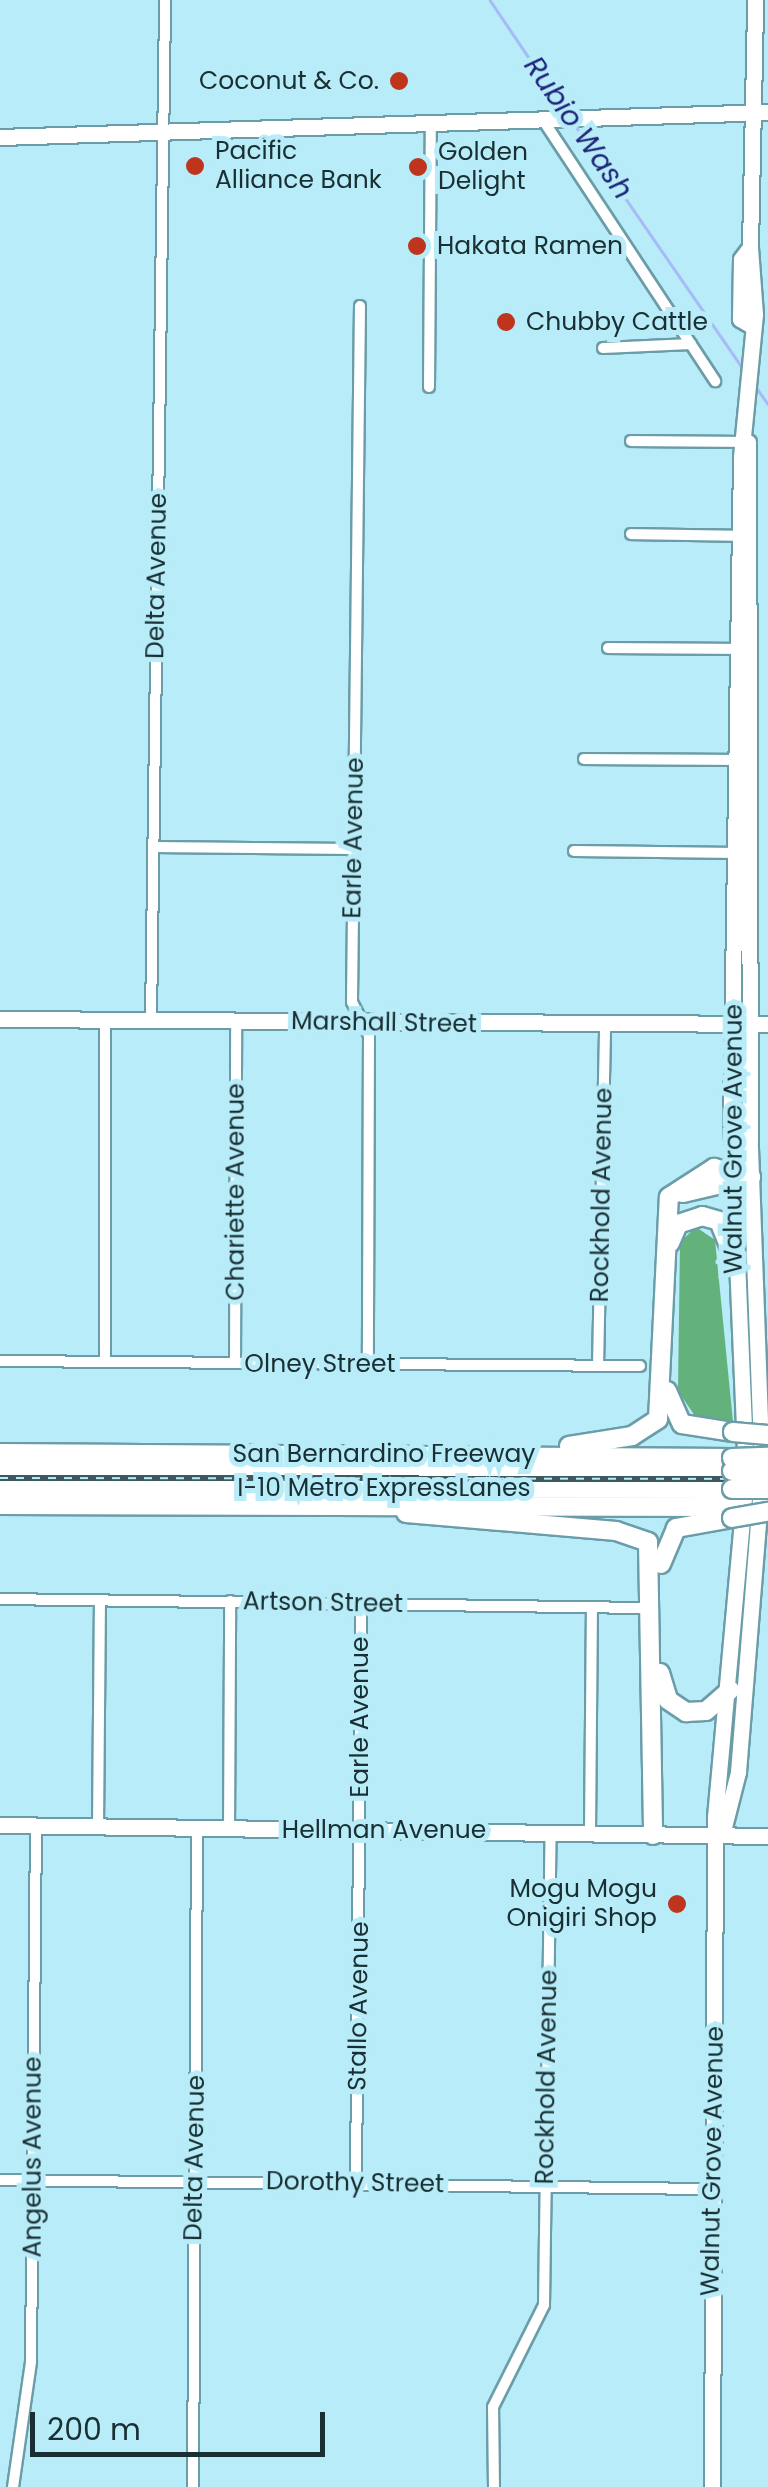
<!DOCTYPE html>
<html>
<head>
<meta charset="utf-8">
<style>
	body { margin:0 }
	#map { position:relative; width:768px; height:2487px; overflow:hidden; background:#b7ecf8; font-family:Poppins,sans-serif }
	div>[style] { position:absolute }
	.forest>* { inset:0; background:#64b27b }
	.stream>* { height:2.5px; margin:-1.25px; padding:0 1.25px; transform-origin:1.25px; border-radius:1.25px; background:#a8baf8 }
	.roads { filter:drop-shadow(2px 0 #6a9da8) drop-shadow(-2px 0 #6a9da8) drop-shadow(0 2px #6a9da8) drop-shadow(0 -2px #6a9da8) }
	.street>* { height:10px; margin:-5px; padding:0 5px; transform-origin:5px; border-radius:5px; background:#fff }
	.secondary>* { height:15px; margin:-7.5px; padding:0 7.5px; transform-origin:7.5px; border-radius:7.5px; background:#fff }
	.primary>* { height:15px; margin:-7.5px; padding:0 7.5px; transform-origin:7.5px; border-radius:7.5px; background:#fff }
	.highway>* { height:18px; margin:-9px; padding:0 9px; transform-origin:9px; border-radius:9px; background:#fff }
	.rail>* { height:6px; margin-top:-3px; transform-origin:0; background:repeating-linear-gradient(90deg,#b7ecf8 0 8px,#3c595f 0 16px); box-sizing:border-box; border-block:2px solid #3c595f }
	.bridges { filter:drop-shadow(2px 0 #6a9da8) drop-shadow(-2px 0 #6a9da8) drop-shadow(0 2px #6a9da8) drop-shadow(0 -2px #6a9da8) }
	.highway-bridge>* { height:18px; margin:-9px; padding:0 9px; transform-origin:9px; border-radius:9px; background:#fff }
	.dots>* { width:28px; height:28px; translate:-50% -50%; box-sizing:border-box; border:5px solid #b7ecf8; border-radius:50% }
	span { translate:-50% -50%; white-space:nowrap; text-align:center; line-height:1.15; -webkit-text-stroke:10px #b7ecf8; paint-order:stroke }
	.poi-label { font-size:25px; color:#192f33 }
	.right { translate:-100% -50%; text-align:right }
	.left { translate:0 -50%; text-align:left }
	.street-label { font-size:25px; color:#192f33 }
	.water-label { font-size:28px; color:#1e2479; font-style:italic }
	.scale { position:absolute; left:30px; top:2412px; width:295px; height:45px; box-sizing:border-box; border:5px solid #192f33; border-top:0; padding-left:12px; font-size:30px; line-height:35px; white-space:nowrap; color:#192f33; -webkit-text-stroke:8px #b7ecf8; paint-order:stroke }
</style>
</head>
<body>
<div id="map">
	<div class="forest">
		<i style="clip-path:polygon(696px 1227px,715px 1240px,733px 1422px,695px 1416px,678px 1391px,680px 1242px)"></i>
	</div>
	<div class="stream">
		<i style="left:490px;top:0;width:134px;rotate:56deg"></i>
		<i style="left:575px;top:125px;width:298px;rotate:55.4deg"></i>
		<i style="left:754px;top:384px;width:24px;rotate:55deg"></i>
	</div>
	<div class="roads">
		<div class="street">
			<i style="left:543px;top:120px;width:313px;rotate:56.6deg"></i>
			<i style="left:360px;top:306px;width:696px;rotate:90.66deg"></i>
			<i style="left:352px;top:1002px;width:37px;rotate:63deg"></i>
			<i style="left:369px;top:1035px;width:329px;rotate:90.2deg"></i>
			<i style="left:603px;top:348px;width:88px;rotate:-2.6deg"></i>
			<i style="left:429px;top:387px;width:264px;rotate:-89.6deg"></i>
			<i style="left:631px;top:441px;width:114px;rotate:0.5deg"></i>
			<i style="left:631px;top:534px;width:114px;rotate:1deg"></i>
			<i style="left:608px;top:648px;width:134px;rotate:0.4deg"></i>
			<i style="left:584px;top:759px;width:156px;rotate:0.4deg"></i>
			<i style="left:153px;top:847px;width:200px;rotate:0.6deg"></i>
			<i style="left:574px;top:851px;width:164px;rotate:0.7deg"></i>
			<i style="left:151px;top:1021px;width:1021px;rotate:-89.21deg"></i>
			<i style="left:0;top:1361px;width:640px;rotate:0.45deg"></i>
			<i style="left:105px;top:1362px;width:342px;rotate:-90deg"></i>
			<i style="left:235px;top:1363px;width:342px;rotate:-89.8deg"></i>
			<i style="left:598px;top:1366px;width:341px;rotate:-88.8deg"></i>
			<i style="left:0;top:1599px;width:647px;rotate:0.8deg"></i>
			<i style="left:98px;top:1827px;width:227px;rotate:-89.5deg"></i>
			<i style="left:229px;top:1829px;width:228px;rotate:-89.7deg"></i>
			<i style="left:590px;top:1832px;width:225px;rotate:-89.5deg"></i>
			<i style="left:0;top:2180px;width:709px;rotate:0.73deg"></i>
			<i style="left:356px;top:2183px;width:580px;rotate:-89.51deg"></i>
			<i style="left:13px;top:2487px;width:126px;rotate:-81.8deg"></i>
			<i style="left:31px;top:2362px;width:536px;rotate:-89.47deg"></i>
			<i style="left:193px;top:2487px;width:659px;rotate:-89.65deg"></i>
			<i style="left:494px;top:2487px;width:80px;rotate:-90.7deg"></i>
			<i style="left:493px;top:2407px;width:114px;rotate:-63.4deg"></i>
			<i style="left:544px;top:2305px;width:473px;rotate:-89.2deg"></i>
		</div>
		<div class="secondary">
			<i style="left:750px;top:247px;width:247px;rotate:-88.8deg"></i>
			<i style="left:0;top:1019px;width:768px;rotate:0.37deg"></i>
			<i style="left:0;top:1825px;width:768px;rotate:0.82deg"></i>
			<i style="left:722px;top:1835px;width:65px;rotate:-75.7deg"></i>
			<i style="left:738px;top:1772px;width:298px;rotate:-85.4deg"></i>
			<i style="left:762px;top:1475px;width:335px;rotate:-92.1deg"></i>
			<i style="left:750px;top:1140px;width:698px;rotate:-90.16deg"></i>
			<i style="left:712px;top:2487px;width:670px;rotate:-89.74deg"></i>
			<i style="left:715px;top:1817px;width:343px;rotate:-84.8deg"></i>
			<i style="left:746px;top:1475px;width:359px;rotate:-92.4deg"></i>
			<i style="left:731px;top:1116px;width:659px;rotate:-89.13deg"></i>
			<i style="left:741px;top:457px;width:144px;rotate:-84.4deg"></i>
			<i style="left:755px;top:314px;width:67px;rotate:-94.3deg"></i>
			<i style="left:750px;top:247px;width:15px;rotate:127deg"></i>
			<i style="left:741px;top:259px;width:60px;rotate:91deg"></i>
			<i style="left:740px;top:319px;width:12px;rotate:31deg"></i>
		</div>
		<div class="primary">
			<i style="left:0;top:137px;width:768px;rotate:-1.86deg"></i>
		</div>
		<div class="highway">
			<i style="left:683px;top:1193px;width:70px;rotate:-13.2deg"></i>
			<i style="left:670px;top:1243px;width:21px;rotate:-67deg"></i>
			<i style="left:678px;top:1224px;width:25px;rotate:-18deg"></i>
			<i style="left:702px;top:1216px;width:18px;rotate:16deg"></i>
			<i style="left:719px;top:1221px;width:32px;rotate:68deg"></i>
			<i style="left:667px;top:1391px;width:36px;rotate:66deg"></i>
			<i style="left:682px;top:1424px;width:52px;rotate:8.9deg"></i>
			<i style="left:569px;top:1446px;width:64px;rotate:-9deg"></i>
			<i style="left:632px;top:1436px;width:31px;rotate:-33deg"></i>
			<i style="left:658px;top:1419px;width:222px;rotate:-87.2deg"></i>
			<i style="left:669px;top:1197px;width:54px;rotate:-32.8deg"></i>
			<i style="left:714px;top:1168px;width:38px;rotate:14deg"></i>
			<i style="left:0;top:1453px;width:732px;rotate:0.39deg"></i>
			<i style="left:0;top:1468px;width:732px;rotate:0.23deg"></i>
			<i style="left:0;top:1488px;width:732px;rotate:0.08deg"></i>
			<i style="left:0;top:1505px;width:732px;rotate:0.16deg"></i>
			<i style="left:406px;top:1513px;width:211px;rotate:4.9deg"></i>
			<i style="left:616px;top:1531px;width:34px;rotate:19deg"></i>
			<i style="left:648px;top:1542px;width:293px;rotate:89deg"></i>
			<i style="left:661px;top:1564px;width:39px;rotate:-67deg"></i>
			<i style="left:676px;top:1528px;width:57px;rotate:-10.1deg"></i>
			<i style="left:660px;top:1673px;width:28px;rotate:73deg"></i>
			<i style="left:668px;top:1700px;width:22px;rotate:34deg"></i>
			<i style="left:686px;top:1712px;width:20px;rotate:-3deg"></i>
			<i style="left:706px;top:1711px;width:32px;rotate:-41deg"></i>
		</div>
	</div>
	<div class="rail">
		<i style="left:0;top:1478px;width:768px;rotate:0.07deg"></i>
	</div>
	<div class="bridges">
		<div class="highway-bridge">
			<i style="left:733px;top:1432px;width:35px;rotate:5deg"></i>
			<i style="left:732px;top:1458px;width:36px;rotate:-2deg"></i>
			<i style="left:732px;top:1471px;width:36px"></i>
			<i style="left:732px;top:1489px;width:36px"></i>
			<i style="left:732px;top:1518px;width:36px;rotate:-10deg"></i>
		</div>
	</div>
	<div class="dots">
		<i style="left:399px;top:81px;background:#bf341d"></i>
		<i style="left:195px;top:166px;background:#bf341d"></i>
		<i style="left:418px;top:167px;background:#bf341d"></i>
		<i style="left:417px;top:246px;background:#bf341d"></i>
		<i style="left:506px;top:322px;background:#bf341d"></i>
		<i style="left:677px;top:1904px;background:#bf341d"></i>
	</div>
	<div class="poi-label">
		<span class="right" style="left:379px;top:81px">Coconut &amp; Co.</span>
		<span class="left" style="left:215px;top:166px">Pacific<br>Alliance Bank</span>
		<span class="left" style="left:438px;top:167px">Golden<br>Delight</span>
		<span class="left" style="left:437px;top:246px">Hakata Ramen</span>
		<span class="left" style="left:526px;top:322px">Chubby Cattle</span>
		<span class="right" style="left:657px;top:1904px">Mogu Mogu<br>Onigiri Shop</span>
	</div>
	<div class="street-label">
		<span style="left:157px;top:576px;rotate:-89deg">Delta Avenue</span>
		<span style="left:354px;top:838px;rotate:-89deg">Earle Avenue</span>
		<span style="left:384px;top:1023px;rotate:1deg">Marshall Street</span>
		<span style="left:734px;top:1139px;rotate:-90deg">Walnut Grove Avenue</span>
		<span style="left:236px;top:1192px;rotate:-90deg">Chariette Avenue</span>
		<span style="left:602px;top:1195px;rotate:-89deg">Rockhold Avenue</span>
		<span style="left:320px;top:1364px">Olney Street</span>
		<span style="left:384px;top:1454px">San Bernardino Freeway</span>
		<span style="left:384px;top:1488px">I-10 Metro ExpressLanes</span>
		<span style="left:323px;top:1603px;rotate:1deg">Artson Street</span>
		<span style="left:360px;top:1717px;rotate:-90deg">Earle Avenue</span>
		<span style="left:384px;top:1830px">Hellman Avenue</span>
		<span style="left:359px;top:2006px;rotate:-89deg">Stallo Avenue</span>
		<span style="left:547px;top:2077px;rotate:-89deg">Rockhold Avenue</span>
		<span style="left:33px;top:2157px;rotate:-90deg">Angelus Avenue</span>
		<span style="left:195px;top:2158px;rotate:-89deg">Delta Avenue</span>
		<span style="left:713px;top:2161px;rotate:-89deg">Walnut Grove Avenue</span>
		<span style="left:355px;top:2183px;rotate:1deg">Dorothy Street</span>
	</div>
	<div class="water-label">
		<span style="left:578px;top:128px;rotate:55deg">Rubio Wash</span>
	</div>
	<div class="scale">200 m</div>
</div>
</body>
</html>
